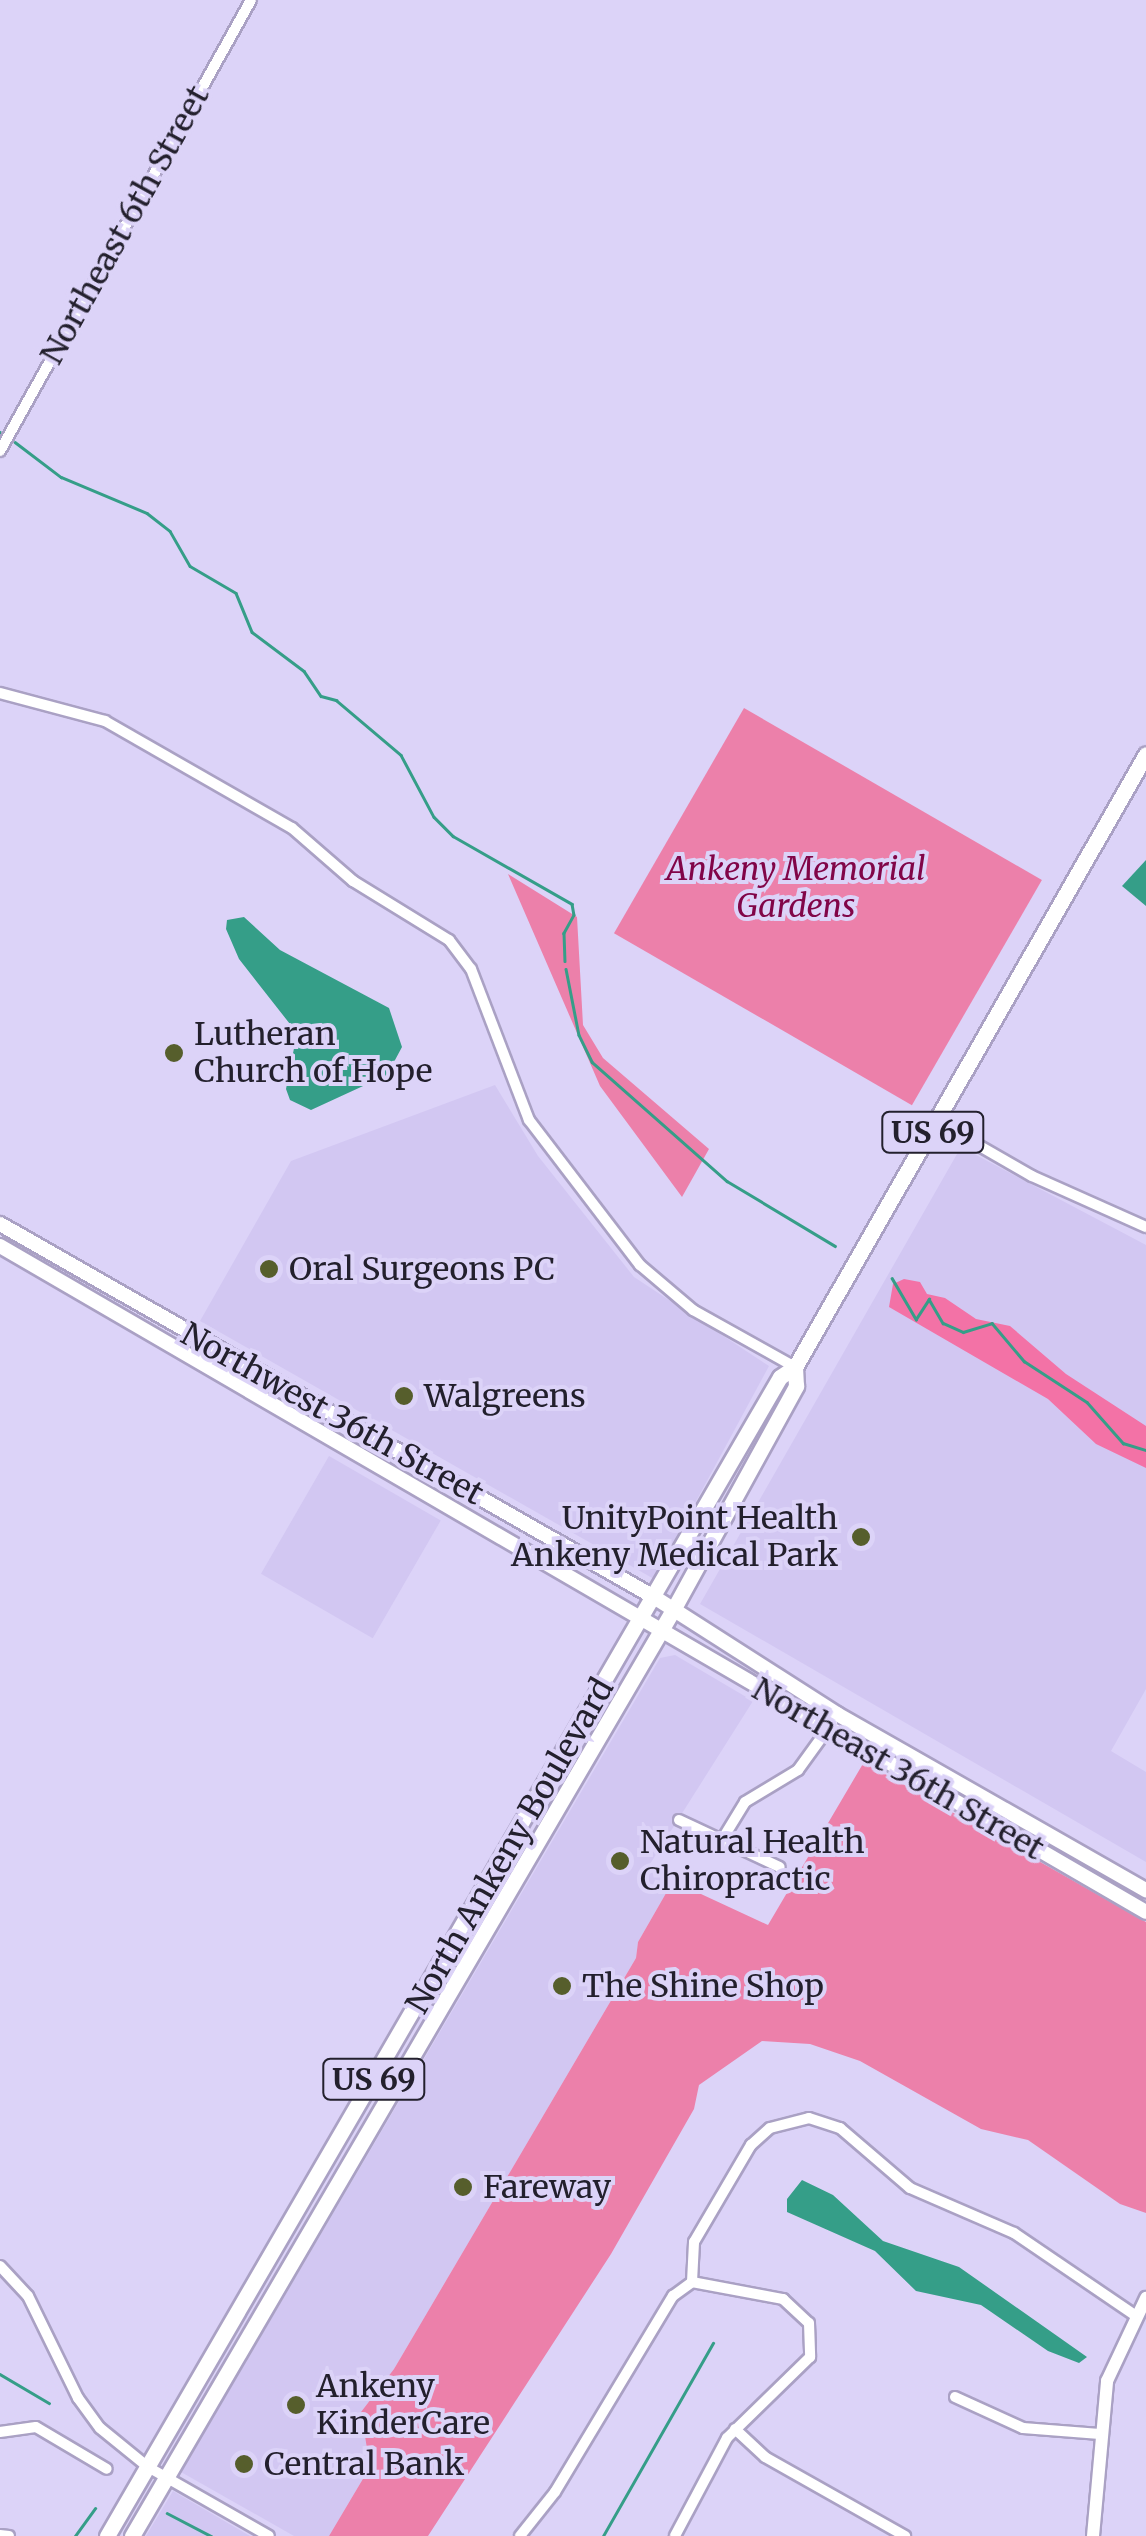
<!DOCTYPE html>
<html>
<head>
<meta charset="utf-8">
<style>
	body { margin:0 }
	#map { position:relative; width:1146px; height:2536px; overflow:hidden; background:#dcd3f8; font-family:Merriweather,serif }
	div>[style] { position:absolute }
	.built>* { inset:0; background:#d2c7f2; transform-origin:0 0 }
	.green>* { inset:0; background:#ec80aa; transform-origin:0 0 }
	.forest>* { inset:0; background:#f372a6 }
	.water>* { inset:0; background:#359e88 }
	.stream>* { height:2.5px; margin:-1.25px; padding:0 1.25px; transform-origin:1.25px; border-radius:1.25px; background:#359e88 }
	.roads { filter:drop-shadow(2px 0 #aaa1c4) drop-shadow(-2px 0 #aaa1c4) drop-shadow(0 2px #aaa1c4) drop-shadow(0 -2px #aaa1c4) }
	.minor>* { height:10px; margin:-5px; padding:0 5px; transform-origin:5px; border-radius:5px; background:#fff }
	.tertiary>* { height:12px; margin:-6px; padding:0 6px; transform-origin:6px; border-radius:6px; background:#fff }
	.secondary>* { height:14px; margin:-7px; padding:0 7px; transform-origin:7px; border-radius:7px; background:#fff }
	.primary>* { height:15px; margin:-7.5px; padding:0 7.5px; transform-origin:7.5px; border-radius:7.5px; background:#fff }
	.dots>* { width:28px; height:28px; translate:-50% -50%; box-sizing:border-box; border:5px solid #dcd3f8; border-radius:50% }
	span { translate:-50% -50%; white-space:nowrap; text-align:center; line-height:1.15; -webkit-text-stroke:8px #dcd3f8; paint-order:stroke }
	.shield-label span { padding:2px 8px; background:#dcd3f8; border:2px solid; border-radius:8px; -webkit-text-stroke-width:0 }
	.shield-label { font-size:30px; color:#23202d; font-weight:700 }
	.street-label { font-size:32px; color:#23202d }
	.park-label { font-size:32px; color:#810548; font-style:italic }
	.poi-label { font-size:32px; color:#23202d }
	.left { translate:0 -50%; text-align:left }
	.right { translate:-100% -50%; text-align:right }
</style>
</head>
<body>
<div id="map">
	<div class="built">
		<i style="clip-path:polygon(495px 1085px,538px 1156px,634px 1277px,769px 1366px,654px 1579px,200px 1321px,291px 1161px)"></i>
		<i style="clip-path:polygon(961px 1147px,1146px 1245px,1146px 1689px,1111px 1751px,1146px 1772px,1146px 1862px,700px 1604px)"></i>
		<i style="left:329px;top:1456px;width:129px;height:136px;rotate:30deg"></i>
		<i style="clip-path:polygon(675px 1655px,753px 1701px,650px 1864px,673px 1881px,638px 1942px,636px 1958px,394px 2369px,361px 2412px,370px 2467px,329px 2536px,294px 2536px,181px 2472px,660px 1658px)"></i>
		<i style="clip-path:polygon(173px 2491px,250px 2536px,146px 2536px)"></i>
	</div>
	<div class="green">
		<i style="left:744px;top:708px;width:344px;height:260px;rotate:30deg"></i>
		<i style="clip-path:polygon(508px 874px,577px 917px,583px 1025px,603px 1058px,709px 1149px,682px 1197px,600px 1086px)"></i>
		<i style="clip-path:polygon(864px 1762px,1146px 1922px,1146px 2213px,1120px 2204px,1028px 2140px,981px 2129px,860px 2061px,810px 2044px,762px 2041px,699px 2085px,694px 2109px,611px 2254px,428px 2536px,329px 2536px,370px 2467px,361px 2412px,394px 2369px,636px 1958px,638px 1942px,673px 1881px,768px 1925px)"></i>
	</div>
	<div class="forest">
		<i style="clip-path:polygon(904px 1279px,920px 1282px,927px 1294px,945px 1298px,976px 1319px,1010px 1326px,1066px 1374px,1146px 1426px,1146px 1468px,1096px 1444px,1048px 1399px,889px 1307px,893px 1284px)"></i>
	</div>
	<div class="water">
		<i style="clip-path:polygon(1146px 860px,1146px 906px,1122px 886px)"></i>
		<i style="clip-path:polygon(244px 917px,280px 950px,389px 1008px,402px 1047px,387px 1075px,311px 1110px,290px 1100px,286px 1089px,297px 1033px,239px 959px,226px 929px,227px 920px)"></i>
		<i style="clip-path:polygon(802px 2180px,833px 2195px,883px 2241px,959px 2267px,1087px 2357px,1079px 2363px,1048px 2351px,981px 2305px,916px 2291px,875px 2251px,787px 2212px,787px 2199px)"></i>
	</div>
	<div class="stream">
		<i style="left:0;top:432px;width:1px;rotate:45deg"></i>
		<i style="left:15px;top:442px;width:58px;rotate:37.3deg"></i>
		<i style="left:61px;top:477px;width:93px;rotate:22.7deg"></i>
		<i style="left:147px;top:513px;width:29px;rotate:38deg"></i>
		<i style="left:170px;top:531px;width:40px;rotate:60.3deg"></i>
		<i style="left:190px;top:566px;width:53px;rotate:30.4deg"></i>
		<i style="left:236px;top:593px;width:42px;rotate:67.7deg"></i>
		<i style="left:252px;top:632px;width:65px;rotate:36.9deg"></i>
		<i style="left:304px;top:671px;width:30px;rotate:56deg"></i>
		<i style="left:321px;top:696px;width:16px;rotate:15deg"></i>
		<i style="left:336px;top:700px;width:85px;rotate:40.2deg"></i>
		<i style="left:401px;top:755px;width:70px;rotate:62deg"></i>
		<i style="left:434px;top:817px;width:27px;rotate:45deg"></i>
		<i style="left:453px;top:836px;width:137px;rotate:29.7deg"></i>
		<i style="left:572px;top:904px;width:11px;rotate:80deg"></i>
		<i style="left:574px;top:915px;width:21px;rotate:119deg"></i>
		<i style="left:564px;top:933px;width:28px;rotate:88deg"></i>
		<i style="left:566px;top:969px;width:67px;rotate:78.9deg"></i>
		<i style="left:579px;top:1035px;width:30px;rotate:64deg"></i>
		<i style="left:592px;top:1062px;width:180px;rotate:41.4deg"></i>
		<i style="left:727px;top:1181px;width:126px;rotate:31deg"></i>
		<i style="left:892px;top:1278px;width:48px;rotate:59.7deg"></i>
		<i style="left:916px;top:1319px;width:24px;rotate:-57deg"></i>
		<i style="left:929px;top:1299px;width:28px;rotate:60deg"></i>
		<i style="left:943px;top:1323px;width:22px;rotate:24deg"></i>
		<i style="left:963px;top:1332px;width:30px;rotate:-17deg"></i>
		<i style="left:992px;top:1323px;width:50px;rotate:49.9deg"></i>
		<i style="left:1024px;top:1361px;width:75px;rotate:33.1deg"></i>
		<i style="left:1087px;top:1402px;width:55px;rotate:48.7deg"></i>
		<i style="left:1123px;top:1443px;width:24px;rotate:17deg"></i>
		<i style="left:0;top:2374px;width:57px;rotate:30.6deg"></i>
		<i style="left:167px;top:2513px;width:50px;rotate:27.6deg"></i>
		<i style="left:75px;top:2536px;width:34px;rotate:-54deg"></i>
		<i style="left:603px;top:2536px;width:222px;rotate:-60.3deg"></i>
	</div>
	<div class="roads">
		<div class="minor">
			<i style="left:0;top:451px;width:516px;rotate:-60.9deg"></i>
			<i style="left:0;top:693px;width:109px;rotate:14.9deg"></i>
			<i style="left:105px;top:721px;width:215px;rotate:29.8deg"></i>
			<i style="left:292px;top:828px;width:81px;rotate:41deg"></i>
			<i style="left:353px;top:881px;width:113px;rotate:31.6deg"></i>
			<i style="left:449px;top:940px;width:36px;rotate:53deg"></i>
			<i style="left:471px;top:969px;width:162px;rotate:69deg"></i>
			<i style="left:529px;top:1120px;width:183px;rotate:52.6deg"></i>
			<i style="left:640px;top:1265px;width:70px;rotate:40.3deg"></i>
			<i style="left:693px;top:1310px;width:117px;rotate:29.2deg"></i>
			<i style="left:938px;top:1122px;width:108px;rotate:29.9deg"></i>
			<i style="left:1032px;top:1176px;width:125px;rotate:24.1deg"></i>
			<i style="left:679px;top:1820px;width:111px;rotate:25deg"></i>
			<i style="left:720px;top:1843px;width:48px;rotate:-58.6deg"></i>
			<i style="left:745px;top:1802px;width:62px;rotate:-31.1deg"></i>
			<i style="left:798px;top:1770px;width:58px;rotate:-54.1deg"></i>
			<i style="left:0;top:2266px;width:41px;rotate:47deg"></i>
			<i style="left:28px;top:2296px;width:114px;rotate:63.9deg"></i>
			<i style="left:78px;top:2398px;width:37px;rotate:54deg"></i>
			<i style="left:100px;top:2428px;width:62px;rotate:39.1deg"></i>
			<i style="left:148px;top:2467px;width:139px;rotate:29.7deg"></i>
			<i style="left:692px;top:2282px;width:40px;rotate:-87.1deg"></i>
			<i style="left:694px;top:2242px;width:113px;rotate:-59.6deg"></i>
			<i style="left:751px;top:2145px;width:25px;rotate:-42deg"></i>
			<i style="left:770px;top:2128px;width:40px;rotate:-14.4deg"></i>
			<i style="left:809px;top:2118px;width:33px;rotate:18deg"></i>
			<i style="left:840px;top:2128px;width:92px;rotate:40.6deg"></i>
			<i style="left:910px;top:2188px;width:113px;rotate:23.4deg"></i>
			<i style="left:1014px;top:2233px;width:148px;rotate:34.2deg"></i>
			<i style="left:955px;top:2397px;width:75px;rotate:24.5deg"></i>
			<i style="left:1023px;top:2428px;width:77px;rotate:4.5deg"></i>
			<i style="left:735px;top:2429px;width:41px;rotate:43deg"></i>
			<i style="left:765px;top:2457px;width:161px;rotate:29.4deg"></i>
			<i style="left:0;top:2432px;width:36px;rotate:-8deg"></i>
			<i style="left:36px;top:2427px;width:82px;rotate:30.6deg"></i>
			<i style="left:0;top:2535px;width:9px;rotate:6deg"></i>
			<i style="left:520px;top:2536px;width:56px;rotate:-51.5deg"></i>
			<i style="left:555px;top:2492px;width:229px;rotate:-59deg"></i>
			<i style="left:673px;top:2296px;width:24px;rotate:-36deg"></i>
			<i style="left:692px;top:2282px;width:93px;rotate:10.6deg"></i>
			<i style="left:783px;top:2299px;width:35px;rotate:43deg"></i>
			<i style="left:809px;top:2323px;width:34px;rotate:88deg"></i>
			<i style="left:810px;top:2357px;width:116px;rotate:135.7deg"></i>
			<i style="left:727px;top:2438px;width:111px;rotate:118deg"></i>
		</div>
		<div class="tertiary">
			<i style="left:1093px;top:2536px;width:156px;rotate:-84.8deg"></i>
			<i style="left:1107px;top:2381px;width:92px;rotate:-64.8deg"></i>
		</div>
		<div class="secondary">
			<i style="left:0;top:1224px;width:753px;rotate:29.7deg"></i>
			<i style="left:654px;top:1597px;width:217px;rotate:32.6deg"></i>
			<i style="left:837px;top:1714px;width:356px;rotate:29.7deg"></i>
			<i style="left:0;top:1246px;width:1325px;rotate:30.16deg"></i>
		</div>
		<div class="primary">
			<i style="left:107px;top:2536px;width:1340px;rotate:-59.86deg"></i>
			<i style="left:780px;top:1377px;width:18px;rotate:-34deg"></i>
			<i style="left:795px;top:1367px;width:706px;rotate:-60.2deg"></i>
			<i style="left:132px;top:2536px;width:1072px;rotate:-59.71deg"></i>
			<i style="left:673px;top:1610px;width:256px;rotate:-61.2deg"></i>
			<i style="left:796px;top:1386px;width:19px;rotate:-93deg"></i>
		</div>
	</div>
	<div class="dots">
		<i style="left:174px;top:1053px;background:#565e2c"></i>
		<i style="left:269px;top:1269px;background:#565e2c"></i>
		<i style="left:404px;top:1396px;background:#565e2c"></i>
		<i style="left:861px;top:1537px;background:#565e2c"></i>
		<i style="left:620px;top:1861px;background:#565e2c"></i>
		<i style="left:562px;top:1986px;background:#565e2c"></i>
		<i style="left:463px;top:2187px;background:#565e2c"></i>
		<i style="left:296px;top:2405px;background:#565e2c"></i>
		<i style="left:244px;top:2464px;background:#565e2c"></i>
	</div>
	<div class="shield-label">
		<span style="left:933px;top:1132px">US 69</span>
		<span style="left:374px;top:2079px">US 69</span>
	</div>
	<div class="street-label">
		<span style="left:125px;top:225px;rotate:-61deg">Northeast 6th Street</span>
		<span style="left:332px;top:1414px;rotate:29deg">Northwest 36th Street</span>
		<span style="left:898px;top:1769px;rotate:30deg">Northeast 36th Street</span>
		<span style="left:510px;top:1846px;rotate:-60deg">North Ankeny Boulevard</span>
	</div>
	<div class="park-label">
		<span style="left:796px;top:888px">Ankeny Memorial<br>Gardens</span>
	</div>
	<div class="poi-label">
		<span class="left" style="left:194px;top:1053px">Lutheran<br>Church of Hope</span>
		<span class="left" style="left:289px;top:1269px">Oral Surgeons PC</span>
		<span class="left" style="left:424px;top:1396px">Walgreens</span>
		<span class="right" style="left:838px;top:1537px">UnityPoint Health<br>Ankeny Medical Park</span>
		<span class="left" style="left:640px;top:1861px">Natural Health<br>Chiropractic</span>
		<span class="left" style="left:582px;top:1986px">The Shine Shop</span>
		<span class="left" style="left:483px;top:2187px">Fareway</span>
		<span class="left" style="left:316px;top:2405px">Ankeny<br>KinderCare</span>
		<span class="left" style="left:264px;top:2464px">Central Bank</span>
	</div>
</div>
</body>
</html>
